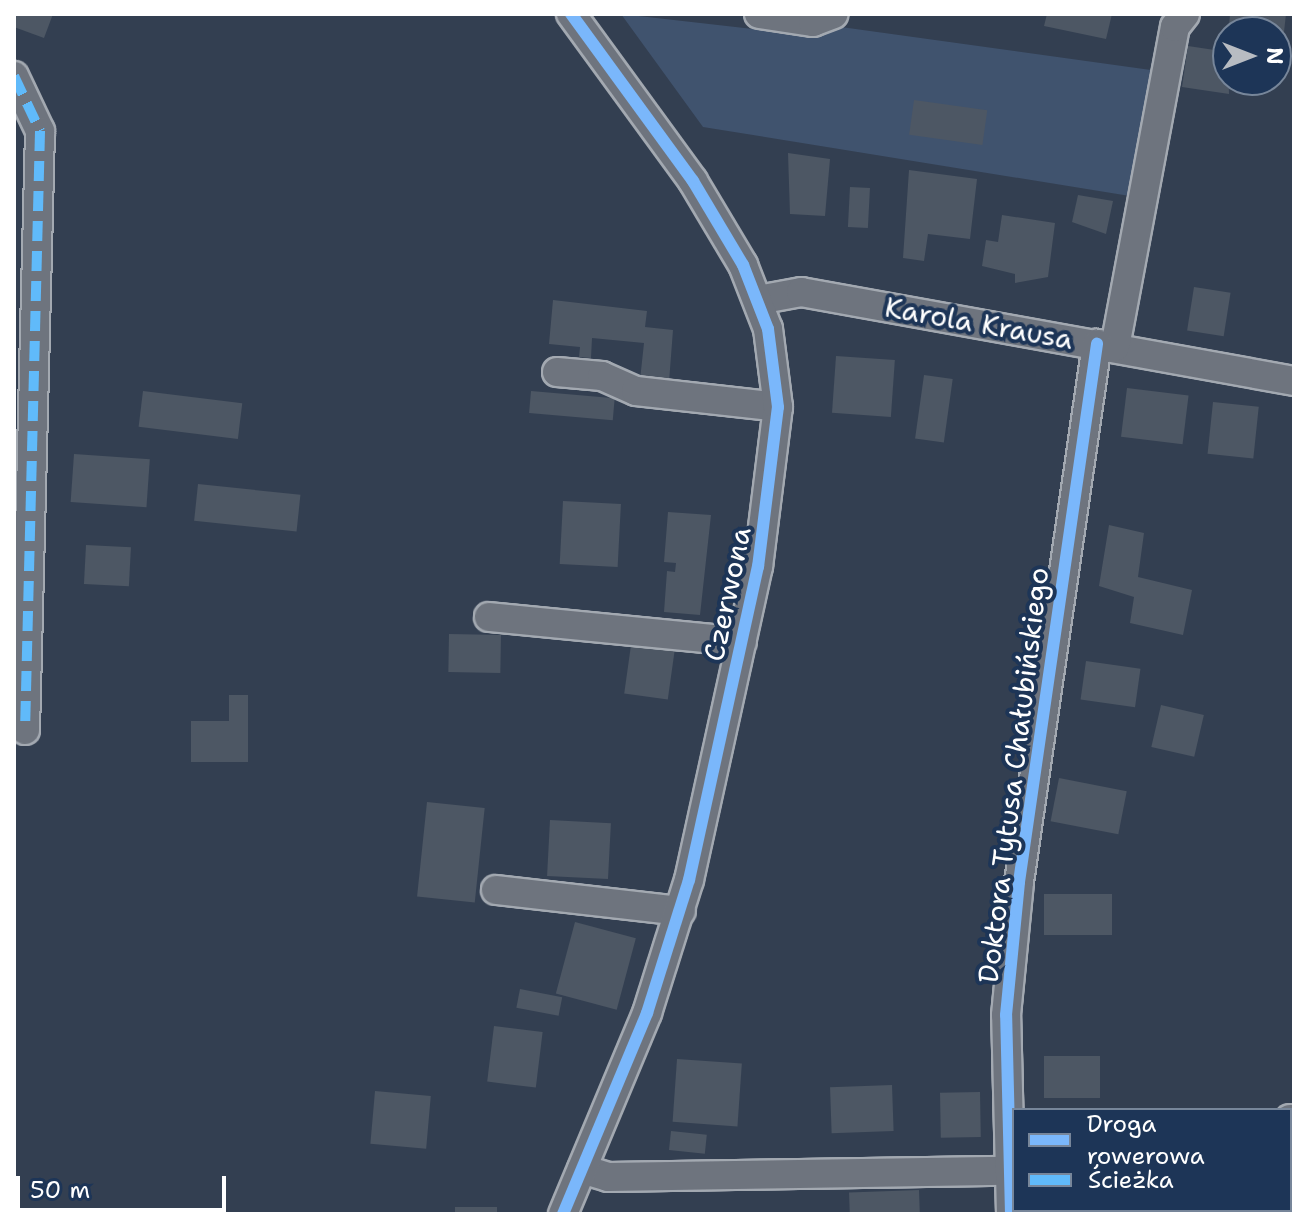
<!DOCTYPE html>
<html>
<head>
<meta charset="utf-8">
<style>
	body { margin:0 }
	#map { position:relative; width:1308px; height:1228px; overflow:hidden; background:#333f51; font-family:"Shantell Sans",sans-serif }
	div>[style] { position:absolute }
	.green>* { inset:0; background:#40536e }
	.building>* { inset:0; background:#4d5764; transform-origin:0 0 }
	.roads { filter:drop-shadow(2px 0 #a3a9b1) drop-shadow(-2px 0 #a3a9b1) drop-shadow(0 2px #a3a9b1) drop-shadow(0 -2px #a3a9b1) }
	.minor>* { height:28px; margin:-14px; padding:0 14px; transform-origin:14px; border-radius:14px; background:#6e747e }
	.quiet>* { height:10px; margin-top:-5px; transform-origin:0; background:repeating-linear-gradient(90deg,#60bafa 0 20px,transparent 0 30px) }
	.cycleway>* { height:12px; margin:-6px; padding:0 6px; transform-origin:6px; border-radius:6px; background:#7ab7fb }
	span { translate:-50% -50%; white-space:nowrap; text-align:center; line-height:1.15; -webkit-text-stroke:8px #1d3557; paint-order:stroke }
	.street-label { font-size:28px; color:#fff }
	.frame { position:absolute; inset:0; border:16px solid #fff; pointer-events:none }
	.legend { position:absolute; left:1012px; top:1108px; width:280px; height:104px; box-sizing:border-box; background:#1d3557; border:2px solid #77869a; margin:0; padding:10px 14px; list-style:none; font-size:24px; color:#fff }
	.legend li { display:flex; align-items:center; gap:16px; height:40px }
	.legend b { width:40px; border:2px solid #77869a }
	.north { position:absolute; left:1212px; top:16px; width:80px; height:80px; box-sizing:border-box; background:#1d3557; border:2px solid #77869a; border-radius:50%; rotate:90deg; font-size:22px; font-weight:700; line-height:32px; text-align:center; color:#fff }
	.north::after { content:''; display:block; margin:auto; width:28px; height:36px; background:#b8bcc2; clip-path:polygon(50% 0,100% 100%,50% 72%,0 100%) }
	.scale { position:absolute; left:16px; top:1176px; width:210px; height:36px; box-sizing:border-box; border:4px solid #fff; border-top:0; padding-left:10px; font-size:24px; line-height:28px; white-space:nowrap; color:#fff; -webkit-text-stroke:6px #1d3557; paint-order:stroke }
</style>
</head>
<body>
<div id="map">
	<div class="green">
		<i style="clip-path:polygon(621px 14px,814px 36px,841px 27px,1158px 71px,1136px 197px,703px 127px)"></i>
	</div>
	<div class="building">
		<i style="clip-path:polygon(14px 14px,53px 14px,44px 38px,14px 27px)"></i>
		<i style="clip-path:polygon(1047px 14px,1112px 14px,1106px 39px,1044px 26px)"></i>
		<i style="clip-path:polygon(1230px 14px,1286px 14px,1284px 32px,1229px 26px)"></i>
		<i style="clip-path:polygon(1188px 46px,1228px 52px,1229px 94px,1182px 87px)"></i>
		<i style="left:914px;top:100px;width:74px;height:35px;rotate:8deg"></i>
		<i style="clip-path:polygon(788px 153px,830px 159px,825px 216px,790px 214px)"></i>
		<i style="clip-path:polygon(909px 170px,977px 179px,970px 239px,928px 234px,924px 261px,903px 258px)"></i>
		<i style="left:850px;top:187px;width:20px;height:40px;rotate:3deg"></i>
		<i style="clip-path:polygon(1078px 195px,1113px 201px,1106px 234px,1072px 222px)"></i>
		<i style="clip-path:polygon(1002px 215px,1055px 223px,1048px 277px,1015px 283px,1015px 274px,982px 266px,986px 240px,998px 242px)"></i>
		<i style="left:1194px;top:287px;width:37px;height:44px;rotate:9deg"></i>
		<i style="clip-path:polygon(553px 300px,647px 311px,645px 327px,673px 330px,669px 382px,640px 380px,644px 343px,592px 338px,591px 358px,579px 357px,580px 347px,549px 344px)"></i>
		<i style="left:836px;top:356px;width:59px;height:57px;rotate:4deg"></i>
		<i style="left:924px;top:375px;width:29px;height:64px;rotate:8deg"></i>
		<i style="left:1127px;top:388px;width:62px;height:49px;rotate:7deg"></i>
		<i style="left:143px;top:391px;width:100px;height:36px;rotate:7deg"></i>
		<i style="left:531px;top:391px;width:84px;height:22px;rotate:5deg"></i>
		<i style="left:1213px;top:402px;width:46px;height:52px;rotate:6deg"></i>
		<i style="left:74px;top:454px;width:76px;height:48px;rotate:4deg"></i>
		<i style="left:198px;top:484px;width:103px;height:37px;rotate:6deg"></i>
		<i style="left:563px;top:501px;width:58px;height:63px;rotate:3deg"></i>
		<i style="clip-path:polygon(668px 512px,711px 515px,700px 615px,664px 612px,667px 571px,675px 572px,676px 563px,664px 562px)"></i>
		<i style="clip-path:polygon(1109px 525px,1144px 533px,1138px 577px,1192px 590px,1183px 635px,1130px 623px,1134px 597px,1099px 586px)"></i>
		<i style="left:86px;top:545px;width:45px;height:39px;rotate:3deg"></i>
		<i style="left:449px;top:634px;width:52px;height:38px;rotate:1deg"></i>
		<i style="left:632px;top:638px;width:44px;height:56px;rotate:8deg"></i>
		<i style="left:1086px;top:661px;width:55px;height:39px;rotate:8deg"></i>
		<i style="clip-path:polygon(229px 695px,248px 695px,248px 762px,191px 762px,191px 721px,229px 721px)"></i>
		<i style="left:1161px;top:705px;width:44px;height:43px;rotate:13deg"></i>
		<i style="left:1059px;top:778px;width:69px;height:44px;rotate:11deg"></i>
		<i style="left:427px;top:802px;width:58px;height:95px;rotate:6deg"></i>
		<i style="left:550px;top:820px;width:61px;height:56px;rotate:3deg"></i>
		<i style="left:1044px;top:894px;width:68px;height:41px"></i>
		<i style="left:575px;top:922px;width:63px;height:74px;rotate:15deg"></i>
		<i style="left:520px;top:989px;width:43px;height:19px;rotate:11deg"></i>
		<i style="left:494px;top:1026px;width:49px;height:56px;rotate:7deg"></i>
		<i style="left:1044px;top:1056px;width:56px;height:42px"></i>
		<i style="left:677px;top:1059px;width:65px;height:63px;rotate:4deg"></i>
		<i style="left:892px;top:1085px;width:46px;height:62px;rotate:88deg"></i>
		<i style="left:375px;top:1091px;width:56px;height:53px;rotate:5deg"></i>
		<i style="left:980px;top:1092px;width:45px;height:40px;rotate:89deg"></i>
		<i style="left:671px;top:1131px;width:36px;height:19px;rotate:6deg"></i>
		<i style="clip-path:polygon(1290px 1160px,1294px 1214px,1236px 1214px,1290px 1210px)"></i>
		<i style="left:919px;top:1190px;width:24px;height:70px;rotate:88deg"></i>
		<i style="left:455px;top:1207px;width:42px;height:7px"></i>
	</div>
	<div class="roads">
		<div class="minor">
			<i style="left:759px;top:14px;width:55px;rotate:8.4deg"></i>
			<i style="left:813px;top:22px;width:22px;rotate:-21deg"></i>
			<i style="left:14px;top:76px;width:61px;rotate:64.7deg"></i>
			<i style="left:40px;top:131px;width:599px;rotate:91.43deg"></i>
			<i style="left:758px;top:300px;width:44px;rotate:-10.5deg"></i>
			<i style="left:801px;top:292px;width:501px;rotate:10.23deg"></i>
			<i style="left:1115px;top:347px;width:326px;rotate:-79.4deg"></i>
			<i style="left:1175px;top:27px;width:16px;rotate:-52deg"></i>
			<i style="left:557px;top:372px;width:45px;rotate:5.1deg"></i>
			<i style="left:602px;top:376px;width:37px;rotate:24deg"></i>
			<i style="left:636px;top:391px;width:143px;rotate:6.4deg"></i>
			<i style="left:489px;top:617px;width:254px;rotate:5.6deg"></i>
			<i style="left:496px;top:890px;width:186px;rotate:6.5deg"></i>
			<i style="left:1290px;top:1119px;width:4px"></i>
			<i style="left:582px;top:1169px;width:27px;rotate:17deg"></i>
			<i style="left:608px;top:1177px;width:398px;rotate:-0.9deg"></i>
			<i style="left:563px;top:1214px;width:218px;rotate:-67.3deg"></i>
			<i style="left:647px;top:1013px;width:139px;rotate:-72.5deg"></i>
			<i style="left:689px;top:880px;width:321px;rotate:-77.6deg"></i>
			<i style="left:758px;top:567px;width:161px;rotate:-82.9deg"></i>
			<i style="left:778px;top:407px;width:79px;rotate:-97.3deg"></i>
			<i style="left:768px;top:329px;width:69px;rotate:-111.3deg"></i>
			<i style="left:743px;top:265px;width:98px;rotate:-120.8deg"></i>
			<i style="left:693px;top:181px;width:207px;rotate:-126.1deg"></i>
			<i style="left:1011px;top:1214px;width:199px;rotate:-91.4deg"></i>
			<i style="left:1006px;top:1015px;width:134px;rotate:-84.4deg"></i>
			<i style="left:1019px;top:882px;width:544px;rotate:-81.75deg"></i>
		</div>
	</div>
	<div class="quiet">
		<i style="left:14px;top:76px;width:61px;rotate:64.7deg"></i>
		<i style="left:40px;top:131px;width:599px;rotate:91.43deg"></i>
	</div>
	<div class="cycleway">
		<i style="left:563px;top:1214px;width:218px;rotate:-67.3deg"></i>
		<i style="left:647px;top:1013px;width:139px;rotate:-72.5deg"></i>
		<i style="left:689px;top:880px;width:321px;rotate:-77.6deg"></i>
		<i style="left:758px;top:567px;width:161px;rotate:-82.9deg"></i>
		<i style="left:778px;top:407px;width:79px;rotate:-97.3deg"></i>
		<i style="left:768px;top:329px;width:69px;rotate:-111.3deg"></i>
		<i style="left:743px;top:265px;width:98px;rotate:-120.8deg"></i>
		<i style="left:693px;top:181px;width:207px;rotate:-126.1deg"></i>
		<i style="left:1011px;top:1214px;width:199px;rotate:-91.4deg"></i>
		<i style="left:1006px;top:1015px;width:134px;rotate:-84.4deg"></i>
		<i style="left:1019px;top:882px;width:544px;rotate:-81.75deg"></i>
	</div>
	<div class="street-label">
		<span style="left:979px;top:323px;rotate:10deg">Karola Krausa</span>
		<span style="left:727px;top:594px;rotate:-78deg">Czerwona</span>
		<span style="left:1013px;top:775px;rotate:-83deg">Doktora Tytusa Chałubińskiego</span>
	</div>
	<div class="frame"></div>
	<ul class="legend">
	<li><b style="height:10px;background:#7ab7fb"></b>Droga rowerowa</li>
	<li><b style="height:10px;background:#60bafa"></b>Ścieżka</li>
	</ul>
	<div class="north">N</div>
	<div class="scale">50 m</div>
</div>
</body>
</html>
